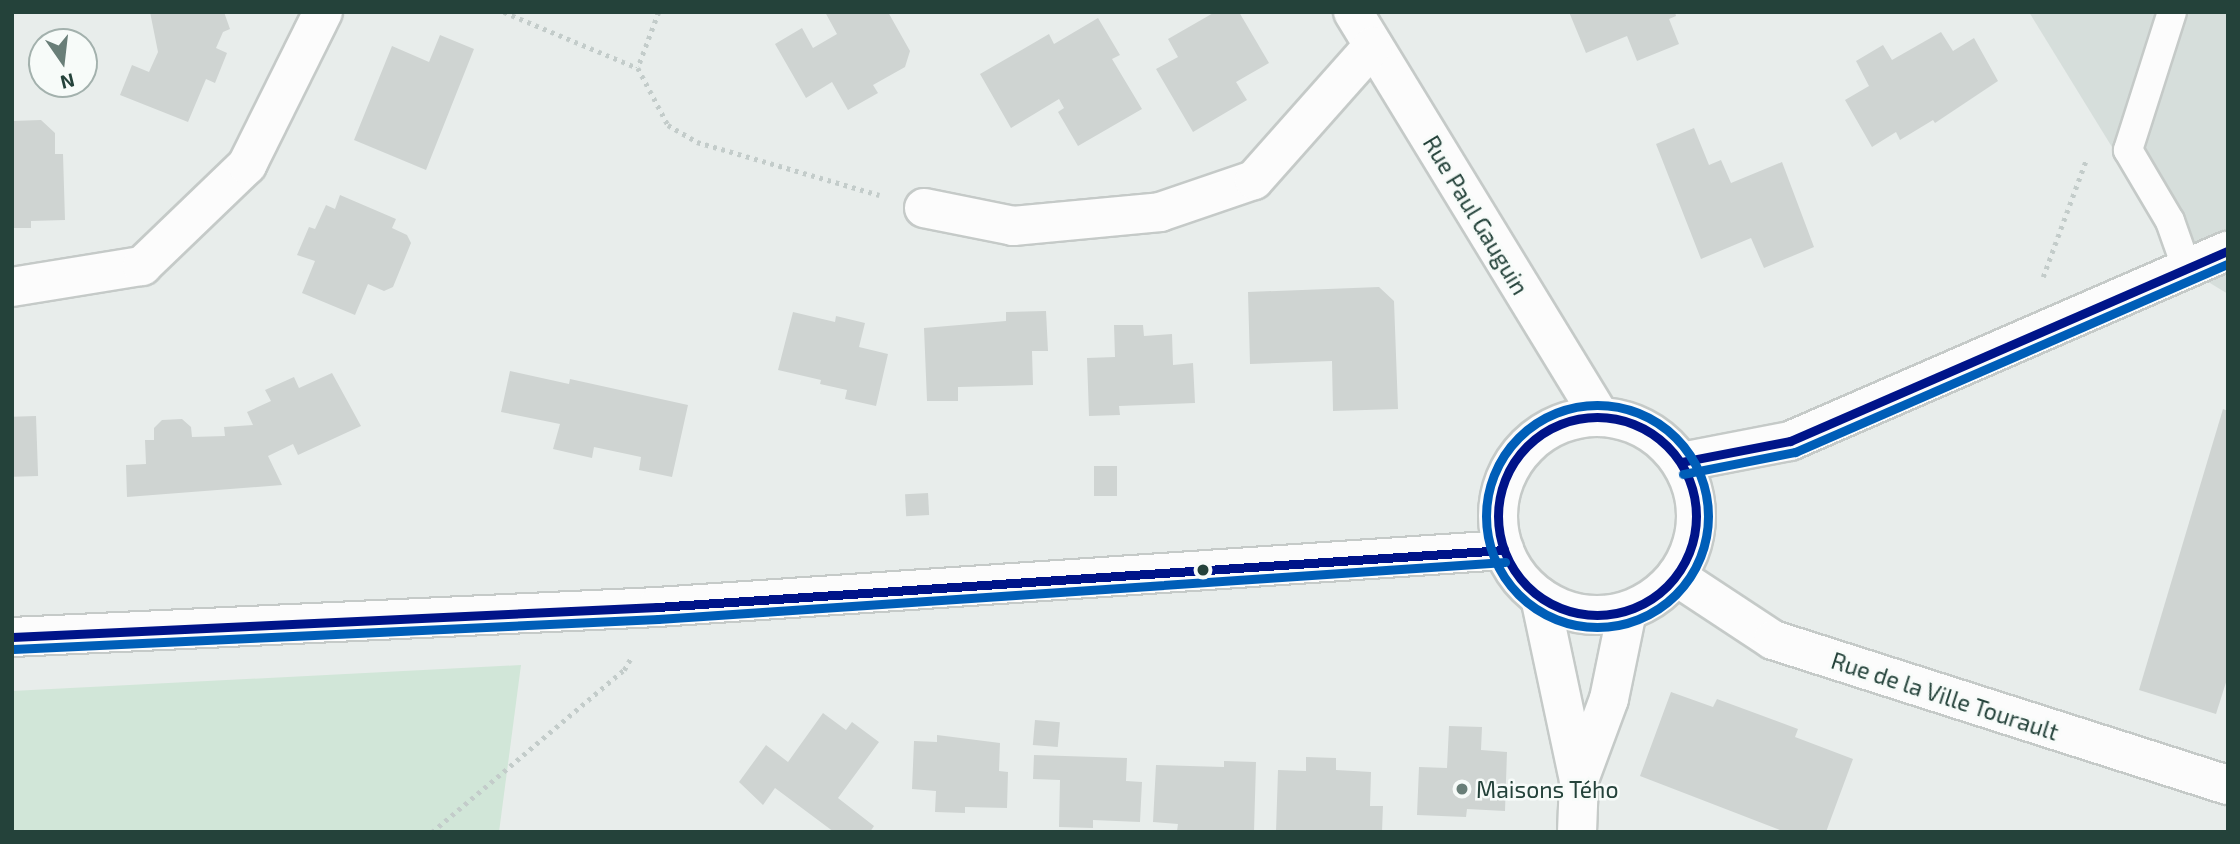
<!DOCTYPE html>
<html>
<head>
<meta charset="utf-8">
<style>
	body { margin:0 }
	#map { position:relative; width:2240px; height:844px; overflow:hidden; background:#e8edeb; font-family:"Exo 2",sans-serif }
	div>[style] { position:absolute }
	.built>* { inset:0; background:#d6dedb }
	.green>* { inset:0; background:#d1e6d8 }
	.building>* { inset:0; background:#cfd4d2; transform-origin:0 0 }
	.path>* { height:4.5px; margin-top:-2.25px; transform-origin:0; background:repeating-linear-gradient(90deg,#c3ccca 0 3.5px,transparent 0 8.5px) }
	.roads { filter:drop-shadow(2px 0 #c5cac8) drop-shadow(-2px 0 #c5cac8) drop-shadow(0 2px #c5cac8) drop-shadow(0 -2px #c5cac8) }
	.lane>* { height:28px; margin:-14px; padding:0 14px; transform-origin:14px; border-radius:14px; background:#fcfcfc }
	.street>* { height:38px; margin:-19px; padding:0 19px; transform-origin:19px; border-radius:19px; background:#fcfcfc }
	.secondary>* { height:38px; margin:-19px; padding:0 19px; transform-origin:19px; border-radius:19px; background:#fcfcfc }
	.secondary>.ring { margin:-19px; padding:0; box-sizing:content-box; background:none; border:38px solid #fcfcfc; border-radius:50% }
	.bus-1>* { height:9px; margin:-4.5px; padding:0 4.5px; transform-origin:4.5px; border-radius:4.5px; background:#001489 }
	.bus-1>.ring { margin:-4.5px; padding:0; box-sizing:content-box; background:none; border:9px solid #001489; border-radius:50% }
	.bus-2>* { height:9px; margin:-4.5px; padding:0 4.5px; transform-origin:4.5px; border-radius:4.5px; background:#005eb8 }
	.bus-2>.ring { margin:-4.5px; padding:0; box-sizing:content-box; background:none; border:9px solid #005eb8; border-radius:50% }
	.dots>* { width:19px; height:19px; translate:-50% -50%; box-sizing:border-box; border:4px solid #f7fbf9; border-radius:50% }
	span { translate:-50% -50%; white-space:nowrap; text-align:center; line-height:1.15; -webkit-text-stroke:5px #f7fbf9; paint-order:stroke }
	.street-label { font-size:23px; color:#24423a }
	.poi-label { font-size:23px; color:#24423a }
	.left { translate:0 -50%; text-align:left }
	.frame { position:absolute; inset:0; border:14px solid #24423a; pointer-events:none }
	.north { position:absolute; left:28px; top:28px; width:70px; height:70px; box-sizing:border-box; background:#f7fbf9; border:2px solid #a3b1ad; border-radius:50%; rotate:166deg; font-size:19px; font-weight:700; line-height:28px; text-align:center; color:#24423a }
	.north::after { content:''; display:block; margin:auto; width:24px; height:32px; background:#697e78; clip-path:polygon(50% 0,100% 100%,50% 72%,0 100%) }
</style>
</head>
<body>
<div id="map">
	<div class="built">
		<i style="clip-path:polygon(2029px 12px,2228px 12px,2228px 294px,2187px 269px)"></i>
	</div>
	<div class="green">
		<i style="clip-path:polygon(521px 665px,499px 832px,12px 832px,12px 691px)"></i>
	</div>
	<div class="building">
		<i style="clip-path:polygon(150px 12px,224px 12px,230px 29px,223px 32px,216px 48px,227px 53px,215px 83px,206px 79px,188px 122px,120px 95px,132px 65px,149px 72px,158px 52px)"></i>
		<i style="clip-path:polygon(825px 12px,888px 12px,910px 51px,905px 67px,873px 85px,878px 93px,848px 110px,832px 82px,806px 98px,775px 44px,802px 28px,813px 48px,837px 34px)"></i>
		<i style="clip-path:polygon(1215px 12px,1239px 12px,1269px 63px,1236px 82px,1247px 100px,1193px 132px,1156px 69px,1178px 57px,1168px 39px)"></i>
		<i style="clip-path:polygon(1569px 12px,1675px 12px,1676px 16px,1669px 19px,1679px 44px,1637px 61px,1627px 36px,1586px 53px)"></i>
		<i style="clip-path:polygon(1098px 18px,1120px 55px,1112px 59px,1142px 109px,1078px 146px,1058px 112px,1064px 108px,1059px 99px,1011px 128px,980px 74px,1049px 34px,1054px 44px)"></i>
		<i style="clip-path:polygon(1941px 32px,1953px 51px,1974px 38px,1998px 81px,1935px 123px,1933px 120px,1900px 140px,1896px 132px,1872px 147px,1845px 100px,1869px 86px,1856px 61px,1883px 45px,1892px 60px)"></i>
		<i style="clip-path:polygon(440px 35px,474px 49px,426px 170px,354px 140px,392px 46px,429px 62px)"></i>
		<i style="clip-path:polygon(41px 120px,55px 133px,55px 154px,63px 154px,65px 220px,31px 221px,31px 228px,12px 228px,12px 121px)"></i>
		<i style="clip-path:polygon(1694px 128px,1709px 165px,1721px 160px,1731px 183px,1782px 162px,1814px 247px,1764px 268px,1751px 238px,1701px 259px,1656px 144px)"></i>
		<i style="clip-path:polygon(340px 195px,396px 219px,392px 228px,407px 235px,411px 243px,393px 287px,384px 291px,368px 284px,355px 315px,302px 293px,315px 261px,297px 255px,309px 227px,315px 229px,326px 205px,335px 209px)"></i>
		<i style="clip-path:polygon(1379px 287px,1394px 301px,1398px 409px,1333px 411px,1332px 361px,1250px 364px,1248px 292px)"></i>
		<i style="clip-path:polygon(1046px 311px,1048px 351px,1032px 351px,1033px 385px,958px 387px,958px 401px,927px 401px,924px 328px,1006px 321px,1006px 312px)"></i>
		<i style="clip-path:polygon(793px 312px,835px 322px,836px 316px,865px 323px,859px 347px,888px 354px,876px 406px,845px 399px,847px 390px,820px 384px,821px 380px,778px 370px)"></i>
		<i style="clip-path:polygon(1114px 325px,1143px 325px,1144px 336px,1172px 334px,1173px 365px,1193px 363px,1195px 403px,1119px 406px,1120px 415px,1089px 416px,1087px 358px,1115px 357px)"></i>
		<i style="clip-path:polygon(510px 371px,569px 384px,570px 379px,688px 405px,672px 477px,639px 470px,641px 457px,594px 447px,592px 458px,553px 449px,560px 424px,501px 412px)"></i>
		<i style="clip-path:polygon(332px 373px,361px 426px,298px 455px,293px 444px,268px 456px,282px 485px,127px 497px,126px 465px,146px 464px,145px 440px,154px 440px,154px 428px,162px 420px,182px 419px,191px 427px,192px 437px,225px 436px,224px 427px,253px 425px,247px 412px,271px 401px,265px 390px,294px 377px,299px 388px)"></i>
		<i style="clip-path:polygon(2223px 409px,2228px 411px,2228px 676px,2216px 714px,2139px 690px)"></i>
		<i style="left:36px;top:416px;width:60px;height:24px;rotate:88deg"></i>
		<i style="left:1094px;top:466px;width:23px;height:30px"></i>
		<i style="left:928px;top:493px;width:22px;height:23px;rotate:87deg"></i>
		<i style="clip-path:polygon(1671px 692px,1713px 707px,1717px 699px,1798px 729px,1795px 737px,1853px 759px,1826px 832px,1785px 832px,1640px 776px)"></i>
		<i style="clip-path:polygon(823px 713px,846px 730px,852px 722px,879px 742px,838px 798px,874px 826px,870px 832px,834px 832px,775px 788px,763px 805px,739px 782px,766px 745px,788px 762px)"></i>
		<i style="left:1035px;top:720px;width:25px;height:25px;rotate:5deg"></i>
		<i style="clip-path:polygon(1449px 726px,1482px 727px,1481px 750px,1507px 752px,1505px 811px,1467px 809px,1466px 817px,1417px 815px,1419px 767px,1447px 768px)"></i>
		<i style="clip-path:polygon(937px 735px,1000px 743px,999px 771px,1008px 772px,1007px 808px,965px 807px,965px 813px,935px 812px,936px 791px,912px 789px,914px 741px,937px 742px)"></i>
		<i style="clip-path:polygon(1034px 755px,1127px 758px,1126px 781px,1142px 782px,1140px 822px,1093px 820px,1093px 828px,1059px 827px,1060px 780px,1033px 779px)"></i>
		<i style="clip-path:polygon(1306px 757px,1336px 758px,1336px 770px,1371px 772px,1370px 806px,1383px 806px,1382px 832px,1276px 832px,1278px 770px,1306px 771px)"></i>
		<i style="clip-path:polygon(1224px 761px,1256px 762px,1254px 832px,1177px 831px,1178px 824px,1153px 822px,1156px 765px,1224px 767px)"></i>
	</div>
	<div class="path">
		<i style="left:504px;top:12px;width:145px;rotate:22.7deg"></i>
		<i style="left:659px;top:12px;width:60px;rotate:110.6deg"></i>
		<i style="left:638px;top:68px;width:64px;rotate:62.2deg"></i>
		<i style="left:668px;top:125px;width:34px;rotate:30deg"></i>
		<i style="left:697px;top:142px;width:190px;rotate:16.2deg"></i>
		<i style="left:2043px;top:277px;width:125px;rotate:-69.8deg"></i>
		<i style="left:432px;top:832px;width:251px;rotate:-40.2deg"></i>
		<i style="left:624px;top:670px;width:14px;rotate:-60deg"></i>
	</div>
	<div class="roads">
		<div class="lane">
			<i style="left:2172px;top:12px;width:145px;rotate:107.7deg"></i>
			<i style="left:2128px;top:150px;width:82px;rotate:59.4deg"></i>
			<i style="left:2170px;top:221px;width:51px;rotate:70.5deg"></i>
		</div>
		<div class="street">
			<i style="left:1353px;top:12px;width:474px;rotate:58.6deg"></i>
			<i style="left:924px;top:208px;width:91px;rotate:11.4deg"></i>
			<i style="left:1013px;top:226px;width:148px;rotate:-5.4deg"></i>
			<i style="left:1160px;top:212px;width:99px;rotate:-18.8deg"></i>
			<i style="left:1254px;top:180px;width:179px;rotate:-48.4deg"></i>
			<i style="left:12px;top:287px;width:132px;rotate:-9.2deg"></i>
			<i style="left:142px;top:266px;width:146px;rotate:-43.9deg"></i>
			<i style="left:247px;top:165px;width:171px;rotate:-63.6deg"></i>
			<i style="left:1676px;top:576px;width:116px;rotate:33.4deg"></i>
			<i style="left:1773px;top:640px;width:478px;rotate:17.7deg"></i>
			<i style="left:1540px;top:597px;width:187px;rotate:78deg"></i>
			<i style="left:1579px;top:780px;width:86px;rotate:-69.7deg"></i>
			<i style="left:1609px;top:699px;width:90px;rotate:-78.4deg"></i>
			<i style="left:1577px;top:832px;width:52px;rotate:-87.8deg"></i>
		</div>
		<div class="secondary">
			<i class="ring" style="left:1498px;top:417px;width:160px;height:160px"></i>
			<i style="left:1681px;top:462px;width:111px;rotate:-10.9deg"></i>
			<i style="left:1790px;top:441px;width:477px;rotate:-23.5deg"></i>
			<i style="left:12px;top:637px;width:646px;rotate:-2.66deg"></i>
			<i style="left:657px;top:607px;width:849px;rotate:-3.85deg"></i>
		</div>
	</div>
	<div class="bus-1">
		<i class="ring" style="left:1498px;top:417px;width:189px;height:189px"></i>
		<i style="left:1681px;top:462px;width:111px;rotate:-10.9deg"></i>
		<i style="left:1790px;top:441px;width:477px;rotate:-23.5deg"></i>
		<i style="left:12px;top:637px;width:646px;rotate:-2.66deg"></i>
		<i style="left:657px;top:607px;width:849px;rotate:-3.85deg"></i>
	</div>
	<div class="bus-2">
		<i class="ring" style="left:1486px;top:405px;width:213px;height:213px"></i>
		<i style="left:1683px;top:474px;width:114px;rotate:-11.1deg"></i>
		<i style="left:1795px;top:452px;width:472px;rotate:-23.5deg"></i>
		<i style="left:13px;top:649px;width:646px;rotate:-2.66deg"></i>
		<i style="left:658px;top:619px;width:849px;rotate:-3.85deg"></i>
	</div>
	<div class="dots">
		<i style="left:1203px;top:570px;background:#24423a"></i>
		<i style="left:1462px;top:789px;background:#697e78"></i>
	</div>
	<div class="street-label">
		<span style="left:1476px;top:215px;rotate:59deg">Rue Paul Gauguin</span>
		<span style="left:1945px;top:696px;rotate:18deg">Rue de la Ville Tourault</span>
	</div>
	<div class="poi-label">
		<span class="left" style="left:1476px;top:789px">Maisons Tého</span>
	</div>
	<div class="frame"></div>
	<div class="north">N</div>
</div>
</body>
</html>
